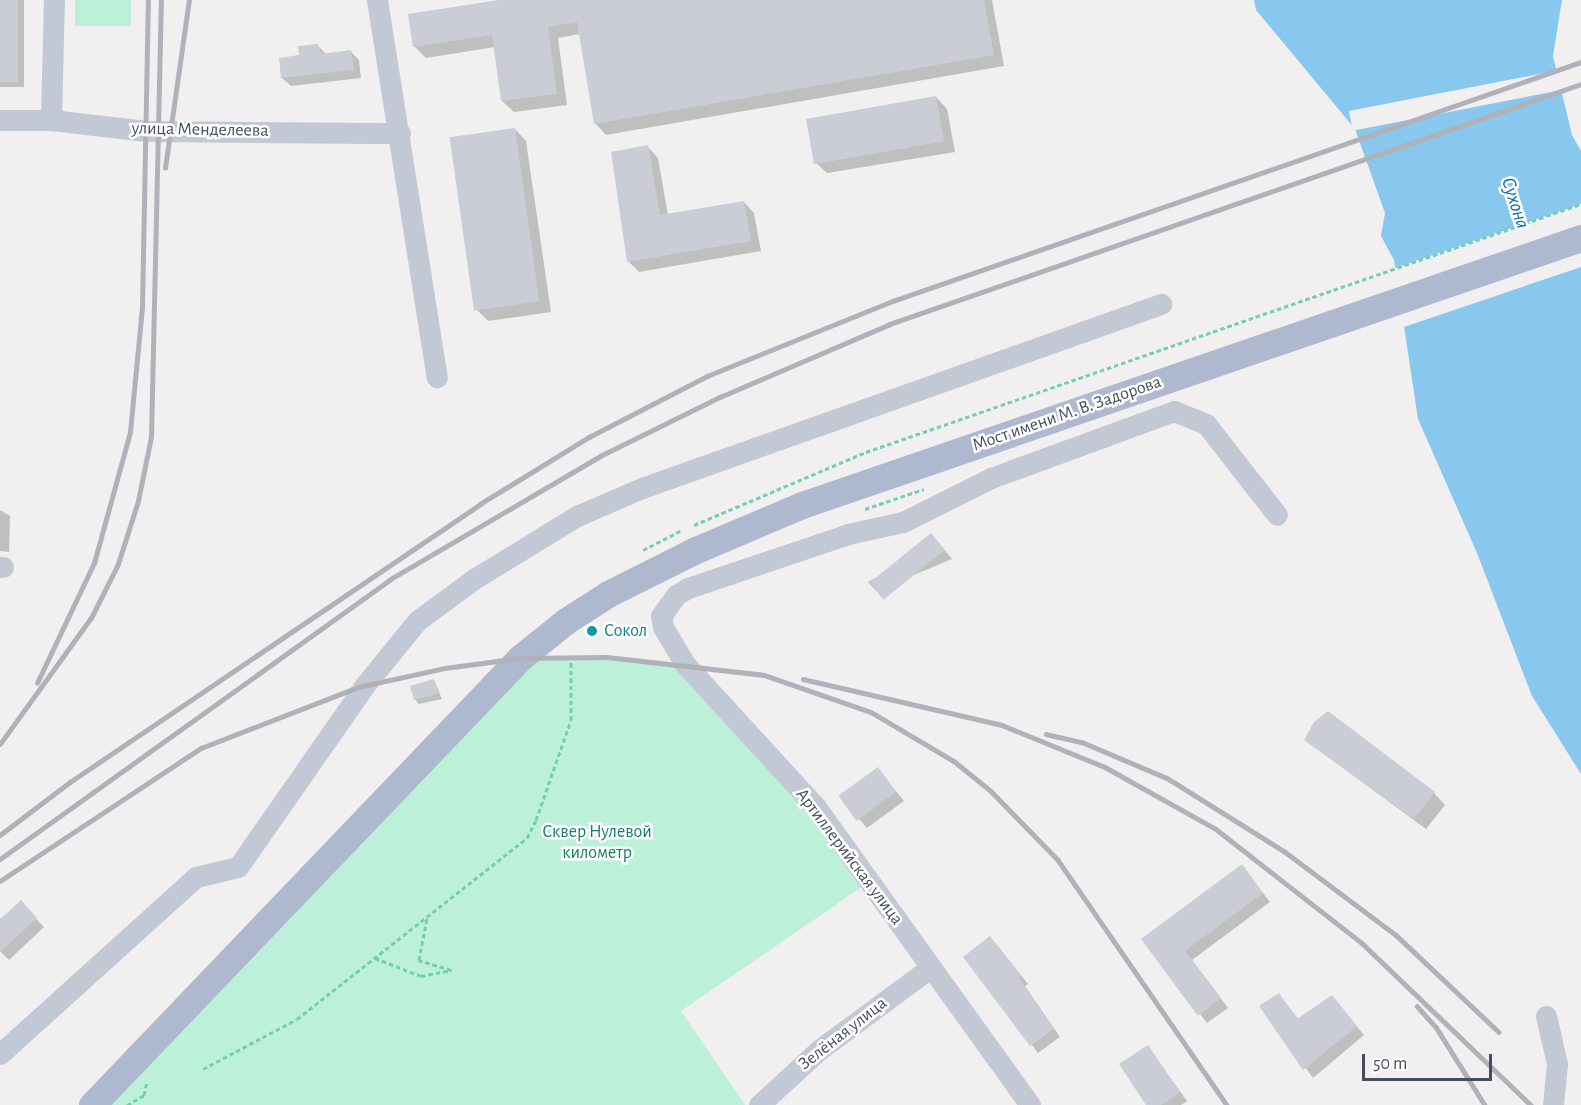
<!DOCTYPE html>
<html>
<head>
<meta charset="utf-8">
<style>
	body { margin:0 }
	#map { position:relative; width:1581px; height:1105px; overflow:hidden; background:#f1efef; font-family:"Alegreya Sans",sans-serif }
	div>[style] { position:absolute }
	.green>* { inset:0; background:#bcf0d9; transform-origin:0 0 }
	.water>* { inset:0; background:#88c7ee }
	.pier>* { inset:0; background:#f1efef; transform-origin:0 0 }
	.shadow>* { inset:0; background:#0003; transform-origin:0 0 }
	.building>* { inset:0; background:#cacdd5; transform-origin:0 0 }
	.path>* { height:3px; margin-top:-1.5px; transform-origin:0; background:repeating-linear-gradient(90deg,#73cfb2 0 4.5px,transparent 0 7.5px) }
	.minor>* { height:21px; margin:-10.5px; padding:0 10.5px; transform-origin:10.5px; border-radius:10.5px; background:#c2c8d4 }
	.major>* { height:27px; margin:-13.5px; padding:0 13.5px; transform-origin:13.5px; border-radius:13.5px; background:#aeb8ce }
	.rail>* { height:4.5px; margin:-2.25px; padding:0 2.25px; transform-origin:2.25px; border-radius:2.25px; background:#b1b2b9 }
	.dots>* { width:16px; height:16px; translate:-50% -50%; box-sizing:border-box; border:3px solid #fff; border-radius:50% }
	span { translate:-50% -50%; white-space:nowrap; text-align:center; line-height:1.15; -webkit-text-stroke:5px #fff; paint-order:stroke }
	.street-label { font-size:18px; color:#464e5d }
	.culture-label { font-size:18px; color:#0d838f }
	.left { translate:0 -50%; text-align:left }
	.park-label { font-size:18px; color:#15805d }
	.water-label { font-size:20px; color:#096ead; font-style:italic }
	.scale { position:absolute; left:1362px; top:1054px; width:130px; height:27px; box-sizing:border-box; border:3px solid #464e5d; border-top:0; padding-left:8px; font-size:18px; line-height:21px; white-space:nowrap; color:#464e5d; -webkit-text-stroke:4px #fff; paint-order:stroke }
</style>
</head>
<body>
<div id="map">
	<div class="green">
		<i style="left:75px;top:0;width:56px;height:26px"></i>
		<i style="clip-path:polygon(607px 657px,685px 664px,869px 882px,681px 1011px,745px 1105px,92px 1105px,520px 658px)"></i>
	</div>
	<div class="water">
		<i style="clip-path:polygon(1254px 0,1562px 0,1553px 56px,1572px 135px,1581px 151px,1581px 774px,1532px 696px,1477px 553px,1418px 419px,1394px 260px,1381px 236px,1385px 213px,1355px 129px,1256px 10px)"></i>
	</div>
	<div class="pier">
		<i style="left:1560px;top:70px;width:20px;height:215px;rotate:79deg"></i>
		<i style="clip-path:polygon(1581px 204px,1581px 267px,1401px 328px,1392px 269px)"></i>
	</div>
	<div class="shadow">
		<i style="left:0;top:0;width:24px;height:87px"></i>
		<i style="clip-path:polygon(509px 0,992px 0,1004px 66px,606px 135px,595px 123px,580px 34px,558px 38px,567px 105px,514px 112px,502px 101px,495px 47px,426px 58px,414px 46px)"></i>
		<i style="clip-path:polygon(318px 46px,327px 55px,351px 52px,359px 60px,361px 78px,291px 86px,282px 78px,301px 56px)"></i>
		<i style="clip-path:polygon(936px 97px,947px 109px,955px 152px,827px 173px,815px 162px)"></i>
		<i style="clip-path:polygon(515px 129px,526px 141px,551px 312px,488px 321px,476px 309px)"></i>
		<i style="clip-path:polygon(648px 147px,658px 158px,668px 215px,744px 202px,754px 213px,761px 251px,639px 272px,628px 261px)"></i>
		<i style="clip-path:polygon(0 510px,10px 516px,9px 552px,0 551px)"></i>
		<i style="clip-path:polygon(939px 543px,952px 559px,876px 591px,868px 582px)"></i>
		<i style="clip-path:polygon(434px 680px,442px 699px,419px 704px,414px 698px)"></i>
		<i style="clip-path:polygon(1305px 740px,1434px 793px,1445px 805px,1426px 829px)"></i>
		<i style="clip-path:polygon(878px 769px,904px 801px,867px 828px,859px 819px)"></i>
		<i style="clip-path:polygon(1242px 866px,1270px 902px,1192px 960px,1228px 1008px,1207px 1023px,1143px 940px)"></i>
		<i style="clip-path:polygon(21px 903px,44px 927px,9px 960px,0 951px,0 919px)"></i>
		<i style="clip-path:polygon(997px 945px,1028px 984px,1025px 986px,1060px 1037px,1038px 1053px,966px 957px)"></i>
		<i style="clip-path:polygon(1279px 995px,1299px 1020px,1332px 997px,1364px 1035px,1313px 1078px,1262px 1007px)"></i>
		<i style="clip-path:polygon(1148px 1047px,1187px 1101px,1181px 1105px,1148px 1105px)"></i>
	</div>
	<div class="building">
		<i style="left:0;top:0;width:18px;height:82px"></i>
		<i style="clip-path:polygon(499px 0,984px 0,994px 55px,594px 124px,577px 22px,548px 27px,557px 94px,501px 101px,492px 35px,413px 47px,408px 14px)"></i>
		<i style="clip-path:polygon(318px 44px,321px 54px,351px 50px,354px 70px,281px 78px,279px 58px,299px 55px,298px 46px)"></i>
		<i style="left:936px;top:96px;width:46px;height:132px;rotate:80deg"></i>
		<i style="left:515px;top:128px;width:175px;height:66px;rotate:82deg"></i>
		<i style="clip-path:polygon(648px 145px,660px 215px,744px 201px,751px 241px,627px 262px,611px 152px)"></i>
		<i style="left:931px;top:533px;width:22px;height:79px;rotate:51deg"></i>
		<i style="left:434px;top:679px;width:15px;height:25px;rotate:74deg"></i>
		<i style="clip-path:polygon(1328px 711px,1435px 792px,1414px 819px,1304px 740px,1314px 722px)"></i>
		<i style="left:878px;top:767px;width:31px;height:49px;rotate:54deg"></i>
		<i style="clip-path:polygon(1242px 864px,1263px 893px,1185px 951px,1221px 998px,1198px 1016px,1141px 939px)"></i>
		<i style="clip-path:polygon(21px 900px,37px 918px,0 952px,0 920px)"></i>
		<i style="clip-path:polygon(990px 936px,1021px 976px,1019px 978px,1054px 1029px,1030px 1046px,963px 957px)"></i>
		<i style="clip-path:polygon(1279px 993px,1297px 1019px,1332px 995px,1357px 1026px,1303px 1070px,1259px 1006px)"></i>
		<i style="clip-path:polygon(1148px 1045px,1180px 1092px,1161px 1105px,1146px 1105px,1119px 1064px)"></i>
	</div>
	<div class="path">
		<i style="left:865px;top:509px;width:62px;rotate:-18.7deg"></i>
		<i style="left:694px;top:525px;width:187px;rotate:-23deg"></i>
		<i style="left:866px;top:452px;width:757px;rotate:-19.13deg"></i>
		<i style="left:643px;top:550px;width:42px;rotate:-27.2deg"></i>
		<i style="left:375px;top:958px;width:49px;rotate:21.4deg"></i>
		<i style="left:421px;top:976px;width:31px;rotate:-11deg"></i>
		<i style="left:451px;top:970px;width:34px;rotate:-163deg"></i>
		<i style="left:419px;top:960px;width:43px;rotate:-79.2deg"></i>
		<i style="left:203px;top:1069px;width:106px;rotate:-28deg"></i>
		<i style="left:297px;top:1019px;width:293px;rotate:-38.2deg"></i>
		<i style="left:527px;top:838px;width:20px;rotate:-63deg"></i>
		<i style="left:536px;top:820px;width:106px;rotate:-70.7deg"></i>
		<i style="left:571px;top:720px;width:63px;rotate:-90deg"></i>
		<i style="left:127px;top:1105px;width:20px;rotate:-30deg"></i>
		<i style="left:144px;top:1095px;width:14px;rotate:-78deg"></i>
	</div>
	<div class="minor">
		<i style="left:377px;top:0;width:382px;rotate:81deg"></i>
		<i style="left:0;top:120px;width:51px"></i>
		<i style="left:51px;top:120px;width:96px;rotate:6.6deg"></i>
		<i style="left:146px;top:131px;width:254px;rotate:0.5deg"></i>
		<i style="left:51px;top:120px;width:120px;rotate:-88.6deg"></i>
		<i style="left:0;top:567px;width:3px"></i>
		<i style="left:1546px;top:1016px;width:49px;rotate:77.1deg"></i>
		<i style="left:1557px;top:1064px;width:41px;rotate:95.6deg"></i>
		<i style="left:0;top:1054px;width:264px;rotate:-42.1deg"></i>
		<i style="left:196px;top:877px;width:43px;rotate:-13.4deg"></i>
		<i style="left:238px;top:867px;width:222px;rotate:-55.1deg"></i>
		<i style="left:365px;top:685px;width:82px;rotate:-50.9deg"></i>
		<i style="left:417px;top:621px;width:71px;rotate:-36.4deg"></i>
		<i style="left:474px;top:579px;width:121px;rotate:-31.5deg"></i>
		<i style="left:577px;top:516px;width:71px;rotate:-23.3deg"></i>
		<i style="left:642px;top:488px;width:551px;rotate:-19.52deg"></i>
		<i style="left:759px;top:1105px;width:81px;rotate:-42.5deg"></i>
		<i style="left:819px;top:1050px;width:139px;rotate:-36.5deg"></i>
		<i style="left:1030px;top:1105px;width:368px;rotate:-125.7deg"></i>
		<i style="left:815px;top:806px;width:193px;rotate:-132.5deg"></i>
		<i style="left:685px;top:664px;width:43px;rotate:-120.7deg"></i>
		<i style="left:663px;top:627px;width:11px;rotate:-100deg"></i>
		<i style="left:661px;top:616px;width:26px;rotate:-54deg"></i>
		<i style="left:676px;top:595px;width:14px;rotate:-30deg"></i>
		<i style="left:688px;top:588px;width:169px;rotate:-18.6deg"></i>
		<i style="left:848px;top:534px;width:56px;rotate:-12.3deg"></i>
		<i style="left:903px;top:522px;width:98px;rotate:-26.6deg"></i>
		<i style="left:991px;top:478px;width:195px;rotate:-20.1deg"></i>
		<i style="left:1174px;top:411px;width:35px;rotate:22deg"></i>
		<i style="left:1206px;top:424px;width:115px;rotate:52deg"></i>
	</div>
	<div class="major">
		<i style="left:92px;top:1105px;width:619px;rotate:-46.24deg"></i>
		<i style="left:520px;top:658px;width:59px;rotate:-38.8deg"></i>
		<i style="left:566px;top:621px;width:50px;rotate:-32.7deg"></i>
		<i style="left:608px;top:594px;width:98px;rotate:-26.6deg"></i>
		<i style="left:696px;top:550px;width:115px;rotate:-23deg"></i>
		<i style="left:802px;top:505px;width:823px;rotate:-18.92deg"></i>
	</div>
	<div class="rail">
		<i style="left:165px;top:168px;width:170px;rotate:-81.9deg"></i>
		<i style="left:803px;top:679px;width:204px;rotate:13deg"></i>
		<i style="left:1002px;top:725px;width:111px;rotate:22.2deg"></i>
		<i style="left:1105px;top:767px;width:127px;rotate:29.2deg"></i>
		<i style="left:1216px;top:829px;width:185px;rotate:38deg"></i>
		<i style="left:1362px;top:943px;width:234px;rotate:43.8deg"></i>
		<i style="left:37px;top:683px;width:133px;rotate:-64.6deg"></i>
		<i style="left:94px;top:563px;width:136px;rotate:-74.6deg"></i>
		<i style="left:130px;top:432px;width:126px;rotate:-84.5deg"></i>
		<i style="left:142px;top:307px;width:307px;rotate:-88.9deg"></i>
		<i style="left:1046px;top:734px;width:37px;rotate:13deg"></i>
		<i style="left:1082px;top:742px;width:92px;rotate:23deg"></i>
		<i style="left:1167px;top:778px;width:138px;rotate:32deg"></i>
		<i style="left:1284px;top:851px;width:140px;rotate:36.9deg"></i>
		<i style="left:1396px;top:935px;width:141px;rotate:43.3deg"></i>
		<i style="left:0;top:744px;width:155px;rotate:-54.2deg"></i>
		<i style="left:91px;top:618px;width:60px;rotate:-63.4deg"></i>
		<i style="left:118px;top:564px;width:66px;rotate:-72.4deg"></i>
		<i style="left:138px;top:501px;width:65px;rotate:-78.5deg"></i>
		<i style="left:151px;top:437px;width:437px;rotate:-88.7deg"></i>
		<i style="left:0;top:835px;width:88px;rotate:-37.1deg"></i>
		<i style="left:70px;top:782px;width:495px;rotate:-34.1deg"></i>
		<i style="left:480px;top:504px;width:128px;rotate:-31.6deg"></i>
		<i style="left:589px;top:437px;width:133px;rotate:-27.3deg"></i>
		<i style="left:707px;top:376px;width:201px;rotate:-22deg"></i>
		<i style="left:893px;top:301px;width:728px;rotate:-19.16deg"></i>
		<i style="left:0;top:859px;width:479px;rotate:-35.6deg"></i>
		<i style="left:389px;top:580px;width:245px;rotate:-30.4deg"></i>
		<i style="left:600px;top:456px;width:134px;rotate:-26.2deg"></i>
		<i style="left:720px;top:397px;width:185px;rotate:-23.2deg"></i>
		<i style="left:890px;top:324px;width:731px;rotate:-19.15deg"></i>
		<i style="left:0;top:881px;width:241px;rotate:-33.5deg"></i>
		<i style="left:201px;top:748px;width:168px;rotate:-21.2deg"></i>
		<i style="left:358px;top:687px;width:89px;rotate:-12.3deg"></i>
		<i style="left:445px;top:668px;width:76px;rotate:-7.6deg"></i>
		<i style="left:520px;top:658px;width:87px;rotate:-0.7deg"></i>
		<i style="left:607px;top:657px;width:158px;rotate:6.5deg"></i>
		<i style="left:764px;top:675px;width:113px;rotate:19.1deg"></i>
		<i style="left:871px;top:712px;width:96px;rotate:30.6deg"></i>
		<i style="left:954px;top:761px;width:48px;rotate:39deg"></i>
		<i style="left:991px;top:791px;width:96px;rotate:45.8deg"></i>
		<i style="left:1058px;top:860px;width:298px;rotate:55.4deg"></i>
		<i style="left:1417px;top:1006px;width:28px;rotate:48deg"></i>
		<i style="left:1436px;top:1027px;width:92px;rotate:57.9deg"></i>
	</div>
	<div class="dots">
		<i style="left:592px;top:631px;background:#0f9aa8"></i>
	</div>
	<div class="street-label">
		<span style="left:200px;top:130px;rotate:1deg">улица Менделеева</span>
		<span style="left:1067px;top:414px;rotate:-19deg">Мост имени М. В. Задорова</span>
		<span style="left:849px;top:857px;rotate:53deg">Артиллерийская улица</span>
		<span style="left:843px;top:1034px;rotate:-38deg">Зелёная улица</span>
	</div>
	<div class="culture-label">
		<span class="left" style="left:604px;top:631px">Сокол</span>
	</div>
	<div class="park-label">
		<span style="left:597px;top:843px">Сквер Нулевой<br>километр</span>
	</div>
	<div class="water-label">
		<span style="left:1515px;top:203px;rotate:72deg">Сухона</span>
	</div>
	<div class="scale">50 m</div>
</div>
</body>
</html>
